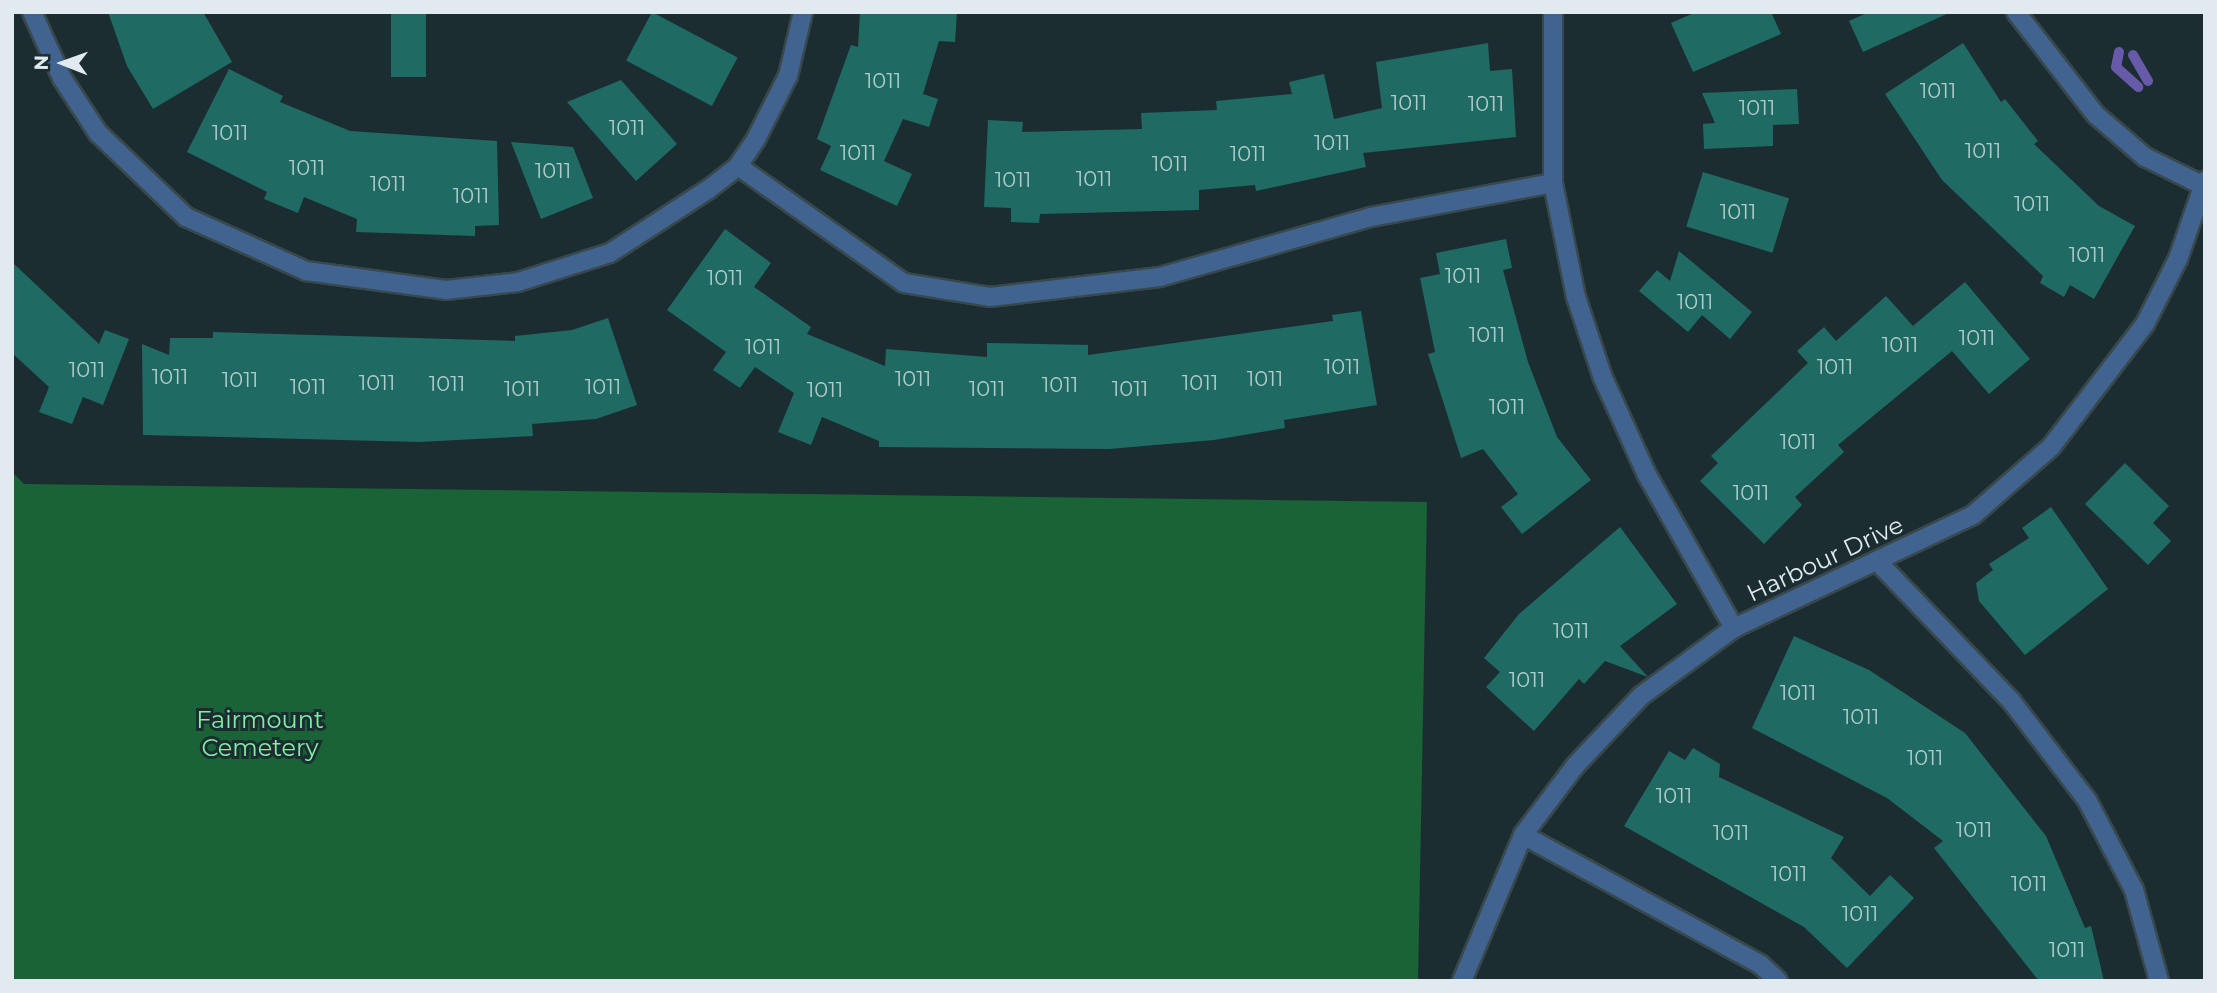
<!DOCTYPE html>
<html>
<head>
<meta charset="utf-8">
<style>
	body { margin:0 }
	#map { position:relative; width:2217px; height:993px; overflow:hidden; background:#1c2d32; font-family:Montserrat,sans-serif }
	div>[style] { position:absolute }
	.green>* { inset:0; background:#1a6336 }
	.stream>* { height:10px; margin:-5px; padding:0 5px; transform-origin:5px; border-radius:5px; background:#675aa8 }
	.building>* { inset:0; background:#1f6a63; transform-origin:0 0 }
	.roads { filter:drop-shadow(2px 0 #38484c) drop-shadow(-2px 0 #38484c) drop-shadow(0 2px #38484c) drop-shadow(0 -2px #38484c) }
	.minor>* { height:18px; margin:-9px; padding:0 9px; transform-origin:9px; border-radius:9px; background:#40638f }
	span { translate:-50% -50%; white-space:nowrap; text-align:center; line-height:1.15; -webkit-text-stroke:6px #1c2d32; paint-order:stroke }
	.number-label { font-size:21px; color:#b0cbcc }
	.number-label span { -webkit-text-stroke-width:0 }
	.street-label { font-size:24px; color:#e1ebef }
	.park-label { font-size:24px; color:#7fefa1 }
	.frame { position:absolute; inset:0; border:14px solid #e1ebef; pointer-events:none }
	.north { position:absolute; left:28px; top:28px; width:70px; height:70px; -webkit-text-stroke:5px #1c2d32; paint-order:stroke; rotate:271deg; font-size:19px; font-weight:700; line-height:28px; text-align:center; color:#e1ebef }
	.north::after { content:''; display:block; margin:auto; width:24px; height:32px; background:#e1ebef; clip-path:polygon(50% 0,100% 100%,50% 72%,0 100%) }
</style>
</head>
<body>
<div id="map">
	<div class="green">
		<i style="clip-path:polygon(12px 472px,24px 484px,1427px 502px,1418px 981px,12px 981px)"></i>
	</div>
	<div class="stream">
		<i style="left:2119px;top:52px;width:15px;rotate:101deg"></i>
		<i style="left:2116px;top:67px;width:30px;rotate:42deg"></i>
		<i style="left:2133px;top:55px;width:30px;rotate:60deg"></i>
	</div>
	<div class="building">
		<i style="clip-path:polygon(108px 12px,203px 12px,232px 62px,153px 109px,127px 66px)"></i>
		<i style="left:391px;top:12px;width:35px;height:65px"></i>
		<i style="left:652px;top:12px;width:97px;height:55px;rotate:28deg"></i>
		<i style="clip-path:polygon(860px 12px,957px 12px,955px 42px,939px 41px,923px 94px,938px 99px,929px 127px,903px 119px,884px 161px,912px 174px,897px 206px,820px 170px,831px 146px,817px 139px,851px 45px,858px 47px)"></i>
		<i style="clip-path:polygon(1696px 12px,1771px 12px,1781px 34px,1693px 72px,1671px 23px)"></i>
		<i style="clip-path:polygon(1869px 12px,1951px 12px,1863px 52px,1849px 21px)"></i>
		<i style="clip-path:polygon(1488px 43px,1490px 71px,1512px 69px,1516px 137px,1363px 153px,1366px 167px,1256px 191px,1255px 185px,1199px 190px,1199px 210px,1040px 214px,1039px 223px,1011px 222px,1011px 208px,984px 207px,988px 120px,1023px 122px,1022px 132px,1142px 129px,1141px 113px,1217px 110px,1216px 101px,1292px 94px,1289px 82px,1324px 74px,1334px 119px,1382px 108px,1376px 62px)"></i>
		<i style="clip-path:polygon(1963px 43px,2001px 102px,2005px 99px,2038px 141px,2034px 144px,2099px 206px,2135px 226px,2094px 299px,2070px 285px,2064px 297px,2040px 283px,2043px 276px,1942px 180px,1885px 94px)"></i>
		<i style="clip-path:polygon(229px 69px,283px 96px,280px 102px,350px 131px,497px 141px,499px 225px,475px 226px,475px 236px,356px 232px,357px 219px,304px 197px,298px 213px,264px 199px,267px 192px,187px 152px)"></i>
		<i style="clip-path:polygon(621px 80px,677px 144px,636px 181px,567px 102px)"></i>
		<i style="clip-path:polygon(1797px 89px,1799px 124px,1773px 125px,1773px 146px,1704px 149px,1703px 124px,1715px 123px,1702px 93px)"></i>
		<i style="clip-path:polygon(511px 142px,573px 147px,593px 198px,541px 219px)"></i>
		<i style="left:1703px;top:172px;width:90px;height:57px;rotate:17deg"></i>
		<i style="clip-path:polygon(725px 229px,771px 263px,754px 287px,811px 327px,807px 334px,885px 366px,886px 349px,987px 357px,987px 343px,1088px 345px,1088px 355px,1333px 321px,1332px 315px,1361px 311px,1377px 405px,1284px 420px,1285px 428px,1214px 440px,1109px 449px,879px 447px,879px 441px,822px 417px,811px 445px,778px 432px,794px 393px,755px 367px,740px 388px,713px 370px,726px 352px,667px 310px)"></i>
		<i style="clip-path:polygon(1506px 239px,1512px 268px,1503px 270px,1528px 362px,1557px 437px,1591px 480px,1522px 534px,1501px 507px,1518px 494px,1483px 449px,1461px 458px,1428px 354px,1435px 352px,1420px 278px,1440px 274px,1436px 253px)"></i>
		<i style="clip-path:polygon(1679px 251px,1752px 312px,1730px 339px,1702px 315px,1688px 332px,1639px 291px,1657px 270px,1670px 281px)"></i>
		<i style="clip-path:polygon(12px 262px,99px 344px,105px 330px,129px 339px,103px 405px,83px 397px,72px 424px,39px 412px,49px 387px,12px 353px)"></i>
		<i style="clip-path:polygon(1965px 282px,2030px 359px,1989px 394px,1952px 351px,1838px 445px,1844px 452px,1795px 497px,1802px 505px,1764px 544px,1700px 481px,1718px 463px,1711px 456px,1808px 363px,1797px 351px,1824px 327px,1836px 341px,1886px 296px,1913px 326px)"></i>
		<i style="clip-path:polygon(608px 318px,637px 405px,596px 419px,532px 424px,533px 436px,419px 442px,143px 435px,142px 344px,169px 355px,170px 338px,213px 338px,213px 332px,515px 341px,515px 336px,572px 330px)"></i>
		<i style="clip-path:polygon(2125px 463px,2169px 506px,2153px 523px,2171px 541px,2148px 565px,2085px 504px)"></i>
		<i style="clip-path:polygon(2051px 507px,2108px 589px,2025px 655px,1979px 601px,1976px 583px,1993px 570px,1989px 564px,2029px 538px,2022px 528px)"></i>
		<i style="clip-path:polygon(1620px 527px,1677px 604px,1620px 646px,1648px 677px,1605px 661px,1584px 684px,1579px 679px,1534px 731px,1486px 687px,1500px 672px,1484px 658px,1519px 614px)"></i>
		<i style="clip-path:polygon(1794px 636px,1869px 670px,1965px 733px,2046px 836px,2085px 928px,2091px 926px,2104px 981px,2039px 981px,1934px 848px,1943px 841px,1887px 798px,1752px 728px)"></i>
		<i style="clip-path:polygon(1693px 748px,1720px 764px,1719px 777px,1844px 837px,1831px 858px,1870px 896px,1890px 875px,1914px 898px,1847px 968px,1804px 927px,1624px 826px,1669px 751px,1685px 760px)"></i>
	</div>
	<div class="roads">
		<div class="minor">
			<i style="left:32px;top:12px;width:72px;rotate:65.6deg"></i>
			<i style="left:62px;top:78px;width:66px;rotate:56.8deg"></i>
			<i style="left:98px;top:133px;width:122px;rotate:43.7deg"></i>
			<i style="left:186px;top:217px;width:132px;rotate:24.2deg"></i>
			<i style="left:306px;top:271px;width:141px;rotate:7.7deg"></i>
			<i style="left:446px;top:290px;width:72px;rotate:-6.3deg"></i>
			<i style="left:518px;top:282px;width:96px;rotate:-17.5deg"></i>
			<i style="left:610px;top:253px;width:118px;rotate:-32.9deg"></i>
			<i style="left:709px;top:189px;width:37px;rotate:-38deg"></i>
			<i style="left:738px;top:166px;width:32px;rotate:-56deg"></i>
			<i style="left:756px;top:139px;width:71px;rotate:-63.1deg"></i>
			<i style="left:788px;top:76px;width:66px;rotate:-76.8deg"></i>
			<i style="left:1553px;top:12px;width:171px;rotate:90deg"></i>
			<i style="left:1553px;top:183px;width:116px;rotate:78.6deg"></i>
			<i style="left:1576px;top:297px;width:85px;rotate:71.6deg"></i>
			<i style="left:1603px;top:378px;width:107px;rotate:65.6deg"></i>
			<i style="left:1647px;top:475px;width:176px;rotate:60.4deg"></i>
			<i style="left:2016px;top:12px;width:130px;rotate:52.2deg"></i>
			<i style="left:2096px;top:115px;width:65px;rotate:40.6deg"></i>
			<i style="left:2145px;top:157px;width:66px;rotate:26.2deg"></i>
			<i style="left:738px;top:166px;width:203px;rotate:35.2deg"></i>
			<i style="left:904px;top:283px;width:87px;rotate:9.2deg"></i>
			<i style="left:990px;top:297px;width:171px;rotate:-6.7deg"></i>
			<i style="left:1160px;top:277px;width:219px;rotate:-15.9deg"></i>
			<i style="left:1371px;top:217px;width:185px;rotate:-10.6deg"></i>
			<i style="left:1877px;top:561px;width:195px;rotate:46.2deg"></i>
			<i style="left:2012px;top:702px;width:123px;rotate:52.6deg"></i>
			<i style="left:2087px;top:800px;width:102px;rotate:62.4deg"></i>
			<i style="left:2134px;top:890px;width:94px;rotate:74.6deg"></i>
			<i style="left:1523px;top:835px;width:271px;rotate:28.6deg"></i>
			<i style="left:1761px;top:965px;width:23px;rotate:43deg"></i>
			<i style="left:1462px;top:981px;width:158px;rotate:-67.3deg"></i>
			<i style="left:1523px;top:835px;width:86px;rotate:-53deg"></i>
			<i style="left:1575px;top:766px;width:96px;rotate:-46.7deg"></i>
			<i style="left:1641px;top:696px;width:115px;rotate:-36.2deg"></i>
			<i style="left:1734px;top:628px;width:264px;rotate:-25.3deg"></i>
			<i style="left:1973px;top:515px;width:103px;rotate:-41.1deg"></i>
			<i style="left:2051px;top:447px;width:155px;rotate:-52.6deg"></i>
			<i style="left:2145px;top:324px;width:73px;rotate:-63.1deg"></i>
			<i style="left:2178px;top:259px;width:83px;rotate:-70.9deg"></i>
		</div>
	</div>
	<div class="number-label">
		<span style="left:883px;top:81px">1011</span>
		<span style="left:1938px;top:91px">1011</span>
		<span style="left:1409px;top:103px">1011</span>
		<span style="left:1486px;top:104px">1011</span>
		<span style="left:1757px;top:108px">1011</span>
		<span style="left:627px;top:128px">1011</span>
		<span style="left:230px;top:133px">1011</span>
		<span style="left:1332px;top:143px">1011</span>
		<span style="left:1983px;top:151px">1011</span>
		<span style="left:858px;top:153px">1011</span>
		<span style="left:1248px;top:154px">1011</span>
		<span style="left:1170px;top:164px">1011</span>
		<span style="left:307px;top:168px">1011</span>
		<span style="left:553px;top:171px">1011</span>
		<span style="left:1094px;top:179px">1011</span>
		<span style="left:1013px;top:180px">1011</span>
		<span style="left:388px;top:184px">1011</span>
		<span style="left:471px;top:196px">1011</span>
		<span style="left:2032px;top:204px">1011</span>
		<span style="left:1738px;top:212px">1011</span>
		<span style="left:2087px;top:255px">1011</span>
		<span style="left:1463px;top:276px">1011</span>
		<span style="left:725px;top:278px">1011</span>
		<span style="left:1695px;top:302px">1011</span>
		<span style="left:1487px;top:335px">1011</span>
		<span style="left:1977px;top:338px">1011</span>
		<span style="left:1900px;top:345px">1011</span>
		<span style="left:763px;top:347px">1011</span>
		<span style="left:1342px;top:367px">1011</span>
		<span style="left:1835px;top:367px">1011</span>
		<span style="left:87px;top:370px">1011</span>
		<span style="left:170px;top:377px">1011</span>
		<span style="left:913px;top:379px">1011</span>
		<span style="left:1265px;top:379px">1011</span>
		<span style="left:240px;top:380px">1011</span>
		<span style="left:377px;top:383px">1011</span>
		<span style="left:1200px;top:383px">1011</span>
		<span style="left:447px;top:384px">1011</span>
		<span style="left:1060px;top:385px">1011</span>
		<span style="left:308px;top:387px">1011</span>
		<span style="left:603px;top:387px">1011</span>
		<span style="left:522px;top:389px">1011</span>
		<span style="left:987px;top:389px">1011</span>
		<span style="left:1130px;top:389px">1011</span>
		<span style="left:825px;top:390px">1011</span>
		<span style="left:1507px;top:407px">1011</span>
		<span style="left:1798px;top:442px">1011</span>
		<span style="left:1751px;top:493px">1011</span>
		<span style="left:1571px;top:631px">1011</span>
		<span style="left:1527px;top:680px">1011</span>
		<span style="left:1798px;top:693px">1011</span>
		<span style="left:1861px;top:717px">1011</span>
		<span style="left:1925px;top:758px">1011</span>
		<span style="left:1674px;top:796px">1011</span>
		<span style="left:1974px;top:830px">1011</span>
		<span style="left:1731px;top:833px">1011</span>
		<span style="left:1789px;top:874px">1011</span>
		<span style="left:2029px;top:884px">1011</span>
		<span style="left:1860px;top:914px">1011</span>
		<span style="left:2067px;top:950px">1011</span>
	</div>
	<div class="street-label">
		<span style="left:1825px;top:559px;rotate:-25deg">Harbour Drive</span>
	</div>
	<div class="park-label">
		<span style="left:260px;top:734px">Fairmount<br>Cemetery</span>
	</div>
	<div class="frame"></div>
	<div class="north">N</div>
</div>
</body>
</html>
